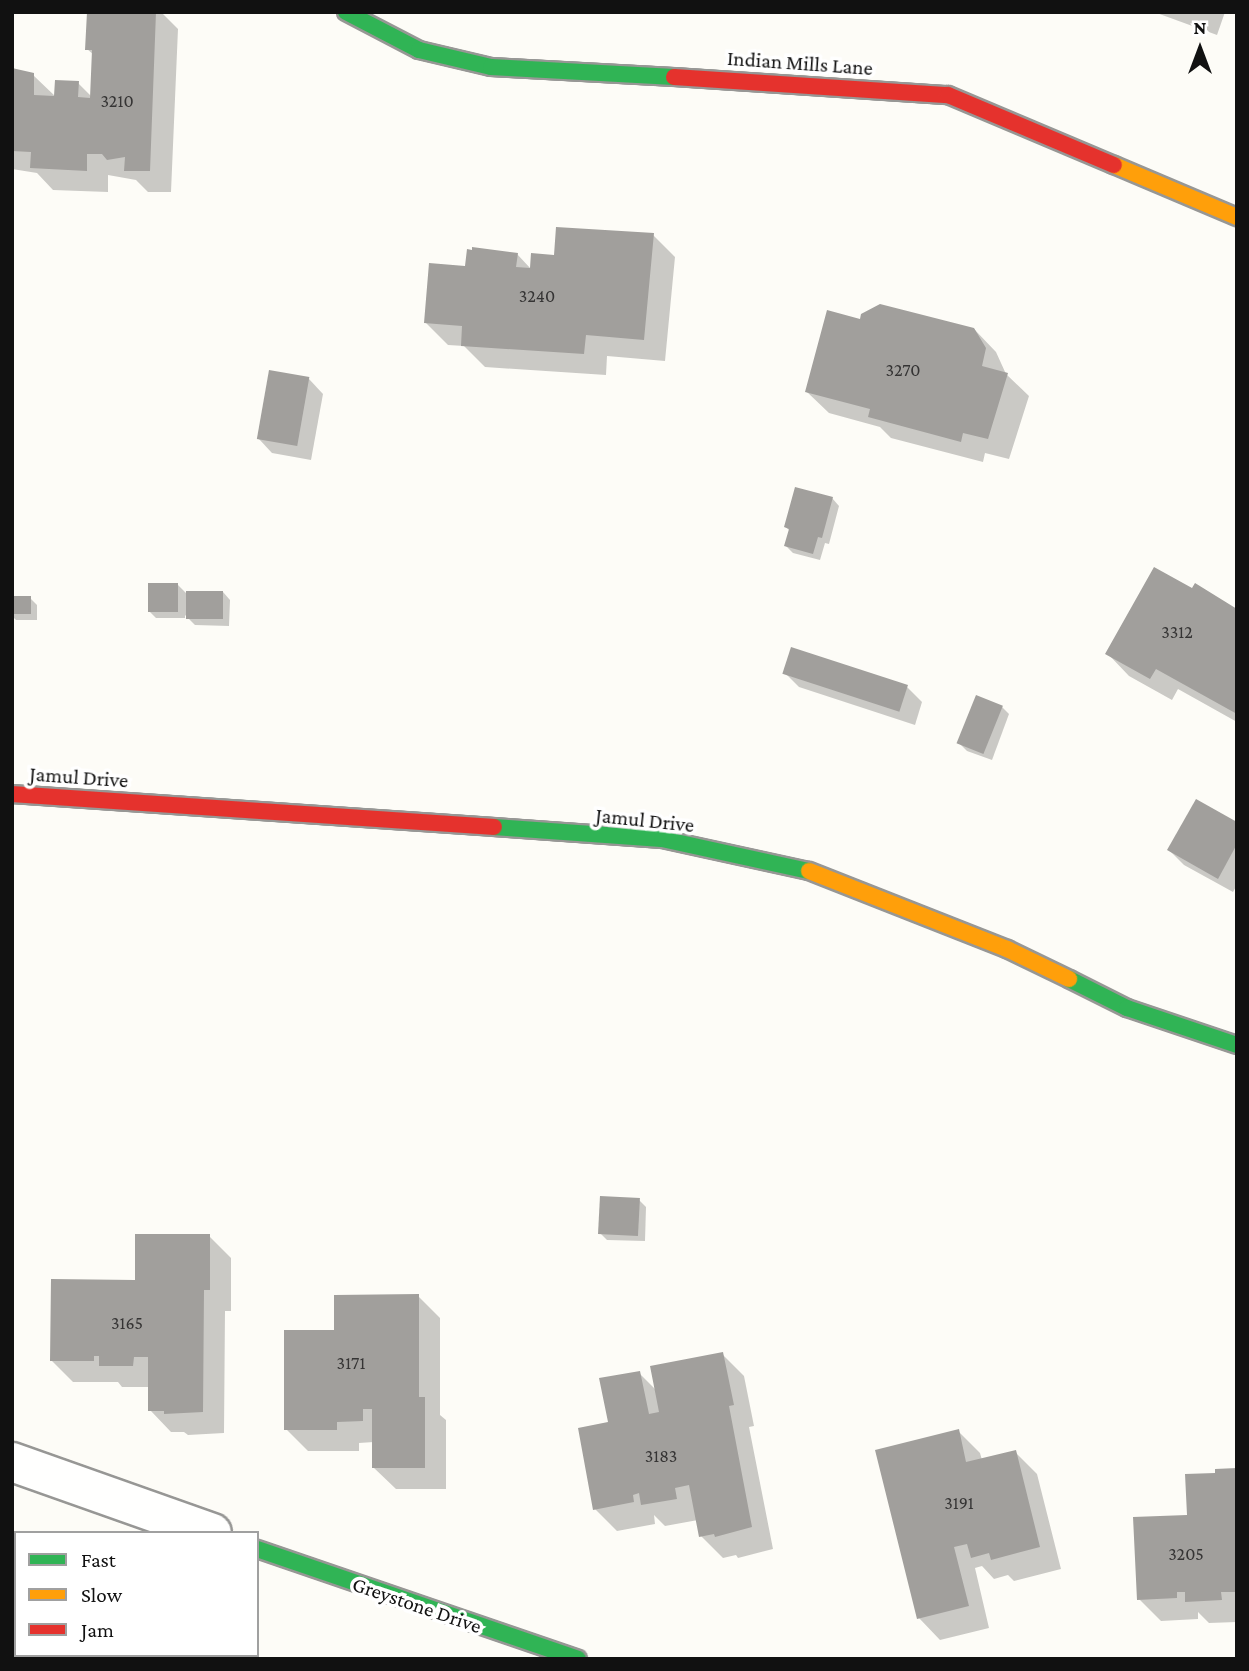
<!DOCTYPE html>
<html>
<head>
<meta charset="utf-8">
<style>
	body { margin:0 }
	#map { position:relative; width:1249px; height:1671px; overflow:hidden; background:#fdfcf7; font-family:"Crimson Pro",serif }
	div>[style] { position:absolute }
	.shadow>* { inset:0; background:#0003 }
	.building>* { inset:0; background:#a19f9c; transform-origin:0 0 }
	.roads { filter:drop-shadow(2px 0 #979795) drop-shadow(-2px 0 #979795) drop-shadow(0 2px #979795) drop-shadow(0 -2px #979795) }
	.street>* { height:38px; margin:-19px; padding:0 19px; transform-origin:19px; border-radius:19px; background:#fffffe }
	.fast>* { height:16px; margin:-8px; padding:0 8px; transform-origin:8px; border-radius:8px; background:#30b455 }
	.slow>* { height:16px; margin:-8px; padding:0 8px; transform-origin:8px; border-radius:8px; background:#ff9f0a }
	.jam>* { height:16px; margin:-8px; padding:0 8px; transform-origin:8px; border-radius:8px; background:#e5322d }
	span { translate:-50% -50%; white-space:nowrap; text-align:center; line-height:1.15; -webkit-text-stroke:7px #fff; paint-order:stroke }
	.number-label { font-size:18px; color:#353434 }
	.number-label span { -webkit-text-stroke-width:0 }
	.street-label { font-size:21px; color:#111 }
	.frame { position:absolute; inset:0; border:14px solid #111; pointer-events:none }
	.legend { position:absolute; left:14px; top:1531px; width:245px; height:126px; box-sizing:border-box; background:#fff; border:2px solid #a0a0a0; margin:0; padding:9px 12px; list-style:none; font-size:21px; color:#111 }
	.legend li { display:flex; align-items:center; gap:14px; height:35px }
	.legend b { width:35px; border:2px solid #a0a0a0 }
	.north { position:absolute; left:1165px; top:14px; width:70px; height:70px; -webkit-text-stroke:5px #fff; paint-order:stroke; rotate:0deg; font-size:19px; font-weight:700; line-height:28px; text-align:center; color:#111 }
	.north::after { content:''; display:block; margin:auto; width:24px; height:32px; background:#111; clip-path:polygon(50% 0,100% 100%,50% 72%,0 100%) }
</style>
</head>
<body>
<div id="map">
	<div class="shadow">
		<i style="clip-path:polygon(89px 12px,161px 12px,178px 29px,171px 192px,148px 192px,136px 180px,108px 175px,108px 192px,53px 190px,37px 173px,12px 169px,12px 68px,33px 75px,56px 97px,78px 83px,92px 97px,94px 55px,87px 49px)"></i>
		<i style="clip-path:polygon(1154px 12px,1225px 12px,1217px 35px)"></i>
		<i style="clip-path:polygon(653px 235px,675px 257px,665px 361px,607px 356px,606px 375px,485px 367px,464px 346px,448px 345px,426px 323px,467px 268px,517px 254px,531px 269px,556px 257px)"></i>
		<i style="clip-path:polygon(861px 321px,974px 329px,996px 352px,1006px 374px,1029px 396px,1009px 459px,985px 453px,983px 462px,891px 438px,880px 427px,829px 413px,807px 392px)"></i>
		<i style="clip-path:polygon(309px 379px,323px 394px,311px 460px,272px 453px,258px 438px)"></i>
		<i style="clip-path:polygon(832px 498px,839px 506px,829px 544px,825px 543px,820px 560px,793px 553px,786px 546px,790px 531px,786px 527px)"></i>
		<i style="clip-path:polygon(178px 585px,188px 595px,223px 592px,230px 600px,229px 626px,195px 625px,185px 615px,185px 618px,156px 618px,149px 611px)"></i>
		<i style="clip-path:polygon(1196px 585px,1237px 611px,1237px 722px,1178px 689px,1172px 700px,1129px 676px,1108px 654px,1193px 591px)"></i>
		<i style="clip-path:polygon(12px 598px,30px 598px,37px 605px,37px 620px,16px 620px,12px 616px)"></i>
		<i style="clip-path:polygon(784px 672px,907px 687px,922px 702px,915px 725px,799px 687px)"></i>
		<i style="clip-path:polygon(1002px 707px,1009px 714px,992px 760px,967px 751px,960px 744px)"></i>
		<i style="clip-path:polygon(1237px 824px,1237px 885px,1233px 892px,1184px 865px,1169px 850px)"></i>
		<i style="clip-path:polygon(639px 1200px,646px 1207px,645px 1241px,607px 1240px,600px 1233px)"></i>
		<i style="clip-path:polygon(209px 1236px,231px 1258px,231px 1311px,225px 1311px,224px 1433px,188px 1435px,184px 1432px,171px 1432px,150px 1410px,150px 1387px,122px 1387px,118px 1382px,73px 1382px,52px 1361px,136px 1282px)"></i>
		<i style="clip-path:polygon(418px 1296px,440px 1318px,440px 1415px,446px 1420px,446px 1489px,396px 1489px,374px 1468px,374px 1442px,359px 1443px,359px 1451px,308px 1451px,286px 1429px)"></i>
		<i style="clip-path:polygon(722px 1354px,744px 1376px,754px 1426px,749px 1427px,773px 1549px,738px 1558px,736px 1555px,723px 1558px,701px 1536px,698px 1520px,665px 1526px,654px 1515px,655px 1524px,617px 1531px,595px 1509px,610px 1423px,639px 1373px,656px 1390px)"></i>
		<i style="clip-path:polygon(958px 1431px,980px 1453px,982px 1460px,1015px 1452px,1037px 1474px,1061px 1569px,1014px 1581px,1008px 1575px,994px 1579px,982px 1566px,975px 1568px,989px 1628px,940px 1640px,919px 1618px)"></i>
		<i style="clip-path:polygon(1237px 1470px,1237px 1622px,1209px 1623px,1198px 1612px,1198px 1619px,1161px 1621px,1139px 1599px,1217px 1475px)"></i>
	</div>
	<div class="building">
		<i style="clip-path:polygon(87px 12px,156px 12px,150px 171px,124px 171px,125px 157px,107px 160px,102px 154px,87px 154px,87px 171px,30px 168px,31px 152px,12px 151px,12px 68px,34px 73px,34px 95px,54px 96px,55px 80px,79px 81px,78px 97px,90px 98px,92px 50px,85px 50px)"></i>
		<i style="clip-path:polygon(556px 227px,654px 233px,644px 340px,586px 335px,584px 354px,461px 346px,462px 326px,424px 323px,429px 263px,465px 266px,467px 249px,472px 250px,472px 247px,518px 253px,516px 267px,530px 268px,531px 253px,554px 255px)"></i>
		<i style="clip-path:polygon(880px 304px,974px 328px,986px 348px,982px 366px,1008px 373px,988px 439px,963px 433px,961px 442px,868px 417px,870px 409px,805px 392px,827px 310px,860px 319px,861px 314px)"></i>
		<i style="left:269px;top:370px;width:41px;height:70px;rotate:10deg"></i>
		<i style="clip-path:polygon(795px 487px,833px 497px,822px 538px,818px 537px,813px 554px,784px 546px,789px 529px,784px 527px)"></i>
		<i style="clip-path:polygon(1154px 567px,1192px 588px,1195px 583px,1237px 609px,1237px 714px,1156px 669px,1150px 679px,1105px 654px)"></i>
		<i style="left:148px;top:583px;width:30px;height:29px"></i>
		<i style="left:186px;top:591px;width:37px;height:28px"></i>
		<i style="left:12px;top:596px;width:19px;height:18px"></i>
		<i style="left:791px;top:647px;width:123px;height:28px;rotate:18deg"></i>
		<i style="left:976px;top:695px;width:29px;height:52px;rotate:22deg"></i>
		<i style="clip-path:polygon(1196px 799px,1237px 822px,1237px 844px,1218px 879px,1167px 850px)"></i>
		<i style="left:600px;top:1196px;width:40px;height:38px;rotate:3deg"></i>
		<i style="clip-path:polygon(135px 1234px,210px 1234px,210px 1290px,204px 1290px,203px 1412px,164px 1414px,164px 1411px,148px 1411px,148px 1357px,134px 1357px,133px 1366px,99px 1366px,99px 1356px,94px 1356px,94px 1361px,50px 1361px,51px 1279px,135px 1280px)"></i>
		<i style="clip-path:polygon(419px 1294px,419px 1397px,425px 1397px,425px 1468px,372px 1468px,372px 1409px,363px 1409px,363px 1421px,337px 1422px,337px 1430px,284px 1430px,284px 1330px,334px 1330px,334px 1295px)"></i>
		<i style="clip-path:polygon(723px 1352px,734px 1405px,729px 1406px,752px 1527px,715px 1537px,714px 1534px,699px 1537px,689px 1485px,675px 1488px,677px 1499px,641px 1505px,639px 1493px,633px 1495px,634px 1502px,593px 1510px,578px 1428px,608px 1422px,599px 1378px,640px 1371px,649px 1414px,659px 1412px,650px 1366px)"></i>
		<i style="clip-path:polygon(959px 1429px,966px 1462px,1016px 1450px,1040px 1547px,991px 1560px,989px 1553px,971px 1558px,967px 1544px,954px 1547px,969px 1606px,917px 1619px,875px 1450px)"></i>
		<i style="clip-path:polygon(1237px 1468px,1237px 1592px,1221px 1592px,1222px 1600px,1185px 1602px,1185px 1592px,1177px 1592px,1177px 1598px,1137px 1600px,1133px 1517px,1187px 1515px,1185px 1474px,1215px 1473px,1215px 1469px)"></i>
	</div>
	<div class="roads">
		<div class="street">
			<i style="left:12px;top:1462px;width:212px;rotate:19.5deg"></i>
		</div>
		<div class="fast">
			<i style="left:346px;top:12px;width:82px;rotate:27.5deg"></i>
			<i style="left:419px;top:50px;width:74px;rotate:13.3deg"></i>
			<i style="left:491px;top:67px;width:183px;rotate:3.1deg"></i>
			<i style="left:494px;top:827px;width:168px;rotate:4.1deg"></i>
			<i style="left:662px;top:839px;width:150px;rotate:12.3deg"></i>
			<i style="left:1069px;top:979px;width:65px;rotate:26.6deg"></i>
			<i style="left:1127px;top:1008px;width:116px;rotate:18.6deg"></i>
			<i style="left:257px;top:1549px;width:339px;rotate:18.9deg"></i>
		</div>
		<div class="slow">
			<i style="left:1114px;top:165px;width:134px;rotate:22.9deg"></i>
			<i style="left:809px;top:871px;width:213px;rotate:21.5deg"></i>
			<i style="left:1007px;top:949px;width:69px;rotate:25.8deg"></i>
		</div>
		<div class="jam">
			<i style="left:674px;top:77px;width:275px;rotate:3.8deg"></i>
			<i style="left:948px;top:95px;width:180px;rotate:22.9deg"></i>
			<i style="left:12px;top:794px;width:483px;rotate:3.9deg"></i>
		</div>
	</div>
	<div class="number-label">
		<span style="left:117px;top:101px">3210</span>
		<span style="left:537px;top:296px">3240</span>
		<span style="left:903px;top:370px">3270</span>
		<span style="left:1177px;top:632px">3312</span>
		<span style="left:127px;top:1323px">3165</span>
		<span style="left:351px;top:1363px">3171</span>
		<span style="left:661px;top:1456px">3183</span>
		<span style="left:959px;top:1503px">3191</span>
		<span style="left:1186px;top:1554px">3205</span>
	</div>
	<div class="street-label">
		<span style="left:800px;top:63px;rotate:4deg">Indian Mills Lane</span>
		<span style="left:79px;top:777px;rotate:4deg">Jamul Drive</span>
		<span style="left:645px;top:820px;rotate:6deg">Jamul Drive</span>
		<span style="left:417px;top:1605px;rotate:19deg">Greystone Drive</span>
	</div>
	<div class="frame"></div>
	<ul class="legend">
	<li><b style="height:9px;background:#30b455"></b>Fast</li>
	<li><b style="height:9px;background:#ff9f0a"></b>Slow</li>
	<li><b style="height:9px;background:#e5322d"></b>Jam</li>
	</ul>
	<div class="north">N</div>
</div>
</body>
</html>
